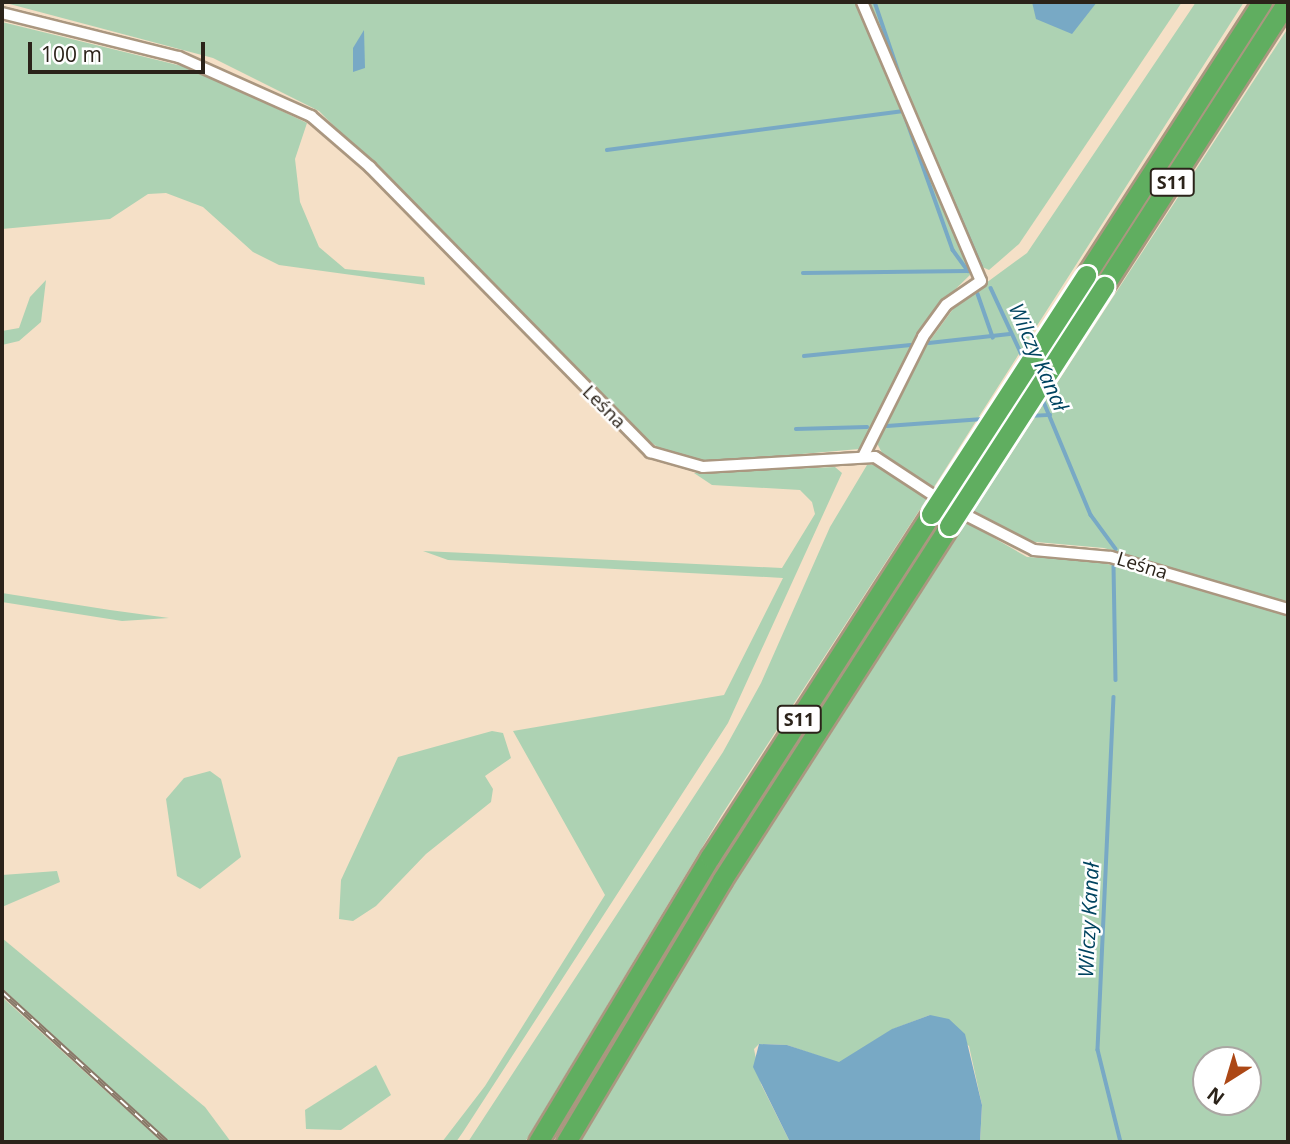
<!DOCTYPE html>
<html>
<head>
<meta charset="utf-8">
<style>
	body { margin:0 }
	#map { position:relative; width:1290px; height:1144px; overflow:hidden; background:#f5e0c7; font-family:"Open Sans",sans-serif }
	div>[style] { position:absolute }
	.green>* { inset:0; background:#add2b3 }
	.water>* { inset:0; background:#78a9c5 }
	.stream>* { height:3.5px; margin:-1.75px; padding:0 1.75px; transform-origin:1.75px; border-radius:1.75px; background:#78a9c5 }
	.roads { filter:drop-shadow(2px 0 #aa9780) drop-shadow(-2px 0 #aa9780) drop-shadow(0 2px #aa9780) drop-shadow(0 -2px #aa9780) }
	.street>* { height:10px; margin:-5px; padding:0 5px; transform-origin:5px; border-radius:5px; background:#fff }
	.highway>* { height:19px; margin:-9.5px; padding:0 9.5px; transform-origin:9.5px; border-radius:9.5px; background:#60ae60 }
	.rail>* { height:6px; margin-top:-3px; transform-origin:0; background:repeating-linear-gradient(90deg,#fff 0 10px,#877969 0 20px); box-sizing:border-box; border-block:2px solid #877969 }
	.bridges { filter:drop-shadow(2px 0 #fff) drop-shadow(-2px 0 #fff) drop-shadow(0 2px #fff) drop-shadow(0 -2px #fff) }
	.highway-bridge>* { height:19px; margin:-9.5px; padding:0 9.5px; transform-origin:9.5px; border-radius:9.5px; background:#60ae60 }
	span { translate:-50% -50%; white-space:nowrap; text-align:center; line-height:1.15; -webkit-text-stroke:5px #fff; paint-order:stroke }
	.shield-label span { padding:2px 5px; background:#fff; border:2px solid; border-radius:5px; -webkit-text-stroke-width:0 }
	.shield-label { font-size:18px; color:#2b231a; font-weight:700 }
	.street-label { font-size:19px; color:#2b231a }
	.water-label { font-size:21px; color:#004460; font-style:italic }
	.frame { position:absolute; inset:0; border:4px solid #2b231a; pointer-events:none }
	.north { position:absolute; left:1192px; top:1046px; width:70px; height:70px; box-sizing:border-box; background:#fff; border:2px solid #aaa7a3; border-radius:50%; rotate:217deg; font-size:19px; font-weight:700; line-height:28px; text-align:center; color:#2b231a }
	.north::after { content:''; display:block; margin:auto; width:24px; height:32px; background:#ac4816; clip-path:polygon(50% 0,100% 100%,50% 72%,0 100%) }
	.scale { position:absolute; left:28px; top:42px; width:177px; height:32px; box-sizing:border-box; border:4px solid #2b231a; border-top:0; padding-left:9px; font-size:21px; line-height:24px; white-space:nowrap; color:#2b231a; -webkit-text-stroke:5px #fff; paint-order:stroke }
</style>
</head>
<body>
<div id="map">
	<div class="green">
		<i style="clip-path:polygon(2px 2px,855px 2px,971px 274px,933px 311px,859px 449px,710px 462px,669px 455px,639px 434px,319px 111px,213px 58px)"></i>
		<i style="clip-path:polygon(868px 2px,1182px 2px,1019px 244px,989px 270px,980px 266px)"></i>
		<i style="clip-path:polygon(1196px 2px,1244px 2px,932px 490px,883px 455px,876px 441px,920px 354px,956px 305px,1027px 253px)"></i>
		<i style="clip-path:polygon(2px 22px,194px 69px,307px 123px,295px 159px,300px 202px,319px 247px,345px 269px,424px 277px,425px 285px,279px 265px,253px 252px,203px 207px,166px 193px,148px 194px,110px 219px,2px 229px)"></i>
		<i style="clip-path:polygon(1288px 28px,1288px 602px,1104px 548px,1025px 541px,972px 514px)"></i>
		<i style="clip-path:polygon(46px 280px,41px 322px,19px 341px,2px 345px,2px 331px,19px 328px,30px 297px)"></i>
		<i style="clip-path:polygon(879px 464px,928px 497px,721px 816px,525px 1142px,468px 1142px,723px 752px,761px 683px,830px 527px,867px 465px)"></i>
		<i style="clip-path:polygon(835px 467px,842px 473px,728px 723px,463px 1132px,456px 1142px,442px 1142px,485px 1086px,605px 895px,513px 731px,724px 695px,783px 578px,448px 560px,423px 551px,782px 568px,815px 514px,812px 502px,800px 490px,712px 485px,694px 473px)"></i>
		<i style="clip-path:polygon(evenodd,966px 522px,1027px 557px,1097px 561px,1288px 616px,1288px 1142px,980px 1142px,982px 1105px,969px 1046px,930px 1015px,893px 1029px,839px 1063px,787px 1045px,759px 1044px,754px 1049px,761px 1084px,790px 1142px,579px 1142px,759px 843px,966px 522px,1206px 1060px,1248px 1060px,1248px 1102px,1206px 1102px,1206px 1060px)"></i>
		<i style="clip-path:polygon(2px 593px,110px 610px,169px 618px,122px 621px,2px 602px)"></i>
		<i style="clip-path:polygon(492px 731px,503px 733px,511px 758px,485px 776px,493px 789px,491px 802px,426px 854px,376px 906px,353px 921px,339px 919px,341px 880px,398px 757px)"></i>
		<i style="clip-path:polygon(210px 771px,221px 779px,241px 857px,200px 889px,177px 876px,166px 799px,184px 778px)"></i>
		<i style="clip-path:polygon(57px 871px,60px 882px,2px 907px,2px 875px)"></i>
		<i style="clip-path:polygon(2px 938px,205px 1107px,231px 1142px,170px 1142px,2px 988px)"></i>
		<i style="clip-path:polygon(2px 997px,162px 1142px,2px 1142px)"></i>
		<i style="clip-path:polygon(376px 1065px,391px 1095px,341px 1130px,306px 1129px,305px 1110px)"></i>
	</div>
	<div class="water">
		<i style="clip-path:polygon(1032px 2px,1097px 2px,1072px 34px,1036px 19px)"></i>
		<i style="clip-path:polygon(364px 30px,365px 68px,353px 72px,353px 48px)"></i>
		<i style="clip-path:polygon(930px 1015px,949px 1019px,965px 1034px,982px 1105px,980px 1142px,790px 1142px,753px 1067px,759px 1044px,787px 1045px,839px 1062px,892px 1029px)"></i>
	</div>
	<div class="stream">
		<i style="left:875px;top:2px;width:93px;rotate:71.2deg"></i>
		<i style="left:905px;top:90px;width:192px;rotate:66.6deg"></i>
		<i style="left:906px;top:118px;width:140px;rotate:70.4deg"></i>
		<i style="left:953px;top:250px;width:26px;rotate:54deg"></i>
		<i style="left:607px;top:150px;width:299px;rotate:-7.5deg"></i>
		<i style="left:803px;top:273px;width:165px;rotate:-0.7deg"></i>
		<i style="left:991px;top:288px;width:78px;rotate:65.1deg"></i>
		<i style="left:978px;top:294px;width:46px;rotate:70.8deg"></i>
		<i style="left:929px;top:343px;width:81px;rotate:-6.3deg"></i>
		<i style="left:804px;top:356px;width:107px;rotate:-5.9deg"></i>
		<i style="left:1041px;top:395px;width:130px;rotate:67.4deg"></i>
		<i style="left:1091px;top:515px;width:42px;rotate:53.7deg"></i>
		<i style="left:1029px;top:416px;width:21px;rotate:-3deg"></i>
		<i style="left:887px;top:426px;width:96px;rotate:-4.2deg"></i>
		<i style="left:796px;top:429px;width:71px;rotate:-1.6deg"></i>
		<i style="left:1114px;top:566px;width:114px;rotate:89deg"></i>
		<i style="left:1114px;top:697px;width:353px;rotate:92.6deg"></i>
		<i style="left:1098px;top:1050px;width:95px;rotate:76deg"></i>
	</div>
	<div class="roads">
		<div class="street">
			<i style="left:862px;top:2px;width:303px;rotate:66.9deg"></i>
			<i style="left:981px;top:281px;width:42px;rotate:145.6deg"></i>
			<i style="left:946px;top:305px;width:39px;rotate:126deg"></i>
			<i style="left:923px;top:337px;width:134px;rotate:116.6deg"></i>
			<i style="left:2px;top:13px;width:182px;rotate:14deg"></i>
			<i style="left:179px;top:57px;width:145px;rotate:24.1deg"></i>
			<i style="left:311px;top:116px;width:78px;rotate:40.8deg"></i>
			<i style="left:370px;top:167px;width:400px;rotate:45.5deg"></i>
			<i style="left:650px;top:452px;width:55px;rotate:15.8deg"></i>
			<i style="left:703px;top:467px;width:172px;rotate:-3.3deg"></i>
			<i style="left:875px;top:457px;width:80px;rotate:33.3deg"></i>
			<i style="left:956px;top:510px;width:88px;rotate:27.1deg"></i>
			<i style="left:1034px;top:550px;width:77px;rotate:5.2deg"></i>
			<i style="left:1111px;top:557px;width:184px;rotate:16.4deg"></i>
		</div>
		<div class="highway">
			<i style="left:1086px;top:275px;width:325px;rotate:-57.2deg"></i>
			<i style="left:1104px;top:286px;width:338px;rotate:-57.2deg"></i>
			<i style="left:538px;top:1142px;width:333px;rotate:-58.9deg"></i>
			<i style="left:710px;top:857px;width:408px;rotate:-57.2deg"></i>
			<i style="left:566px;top:1142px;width:305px;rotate:-59.2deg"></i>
			<i style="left:722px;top:880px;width:421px;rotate:-57.3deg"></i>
		</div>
	</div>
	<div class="rail">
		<i style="left:2px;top:992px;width:222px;rotate:42.4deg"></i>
	</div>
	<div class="bridges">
		<div class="highway-bridge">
			<i style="left:931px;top:514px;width:285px;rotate:-57deg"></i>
			<i style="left:949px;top:526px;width:286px;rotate:-57.1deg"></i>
		</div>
	</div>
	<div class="shield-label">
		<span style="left:1172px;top:182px">S11</span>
		<span style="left:799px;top:719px">S11</span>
	</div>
	<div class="street-label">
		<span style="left:604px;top:407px;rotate:45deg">Leśna</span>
		<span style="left:1142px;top:566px;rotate:17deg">Leśna</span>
	</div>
	<div class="water-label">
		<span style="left:1039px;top:357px;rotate:66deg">Wilczy Kanał</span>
		<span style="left:1088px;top:920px;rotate:-87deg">Wilczy Kanał</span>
	</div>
	<div class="frame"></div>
	<div class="north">N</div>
	<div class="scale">100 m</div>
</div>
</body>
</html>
